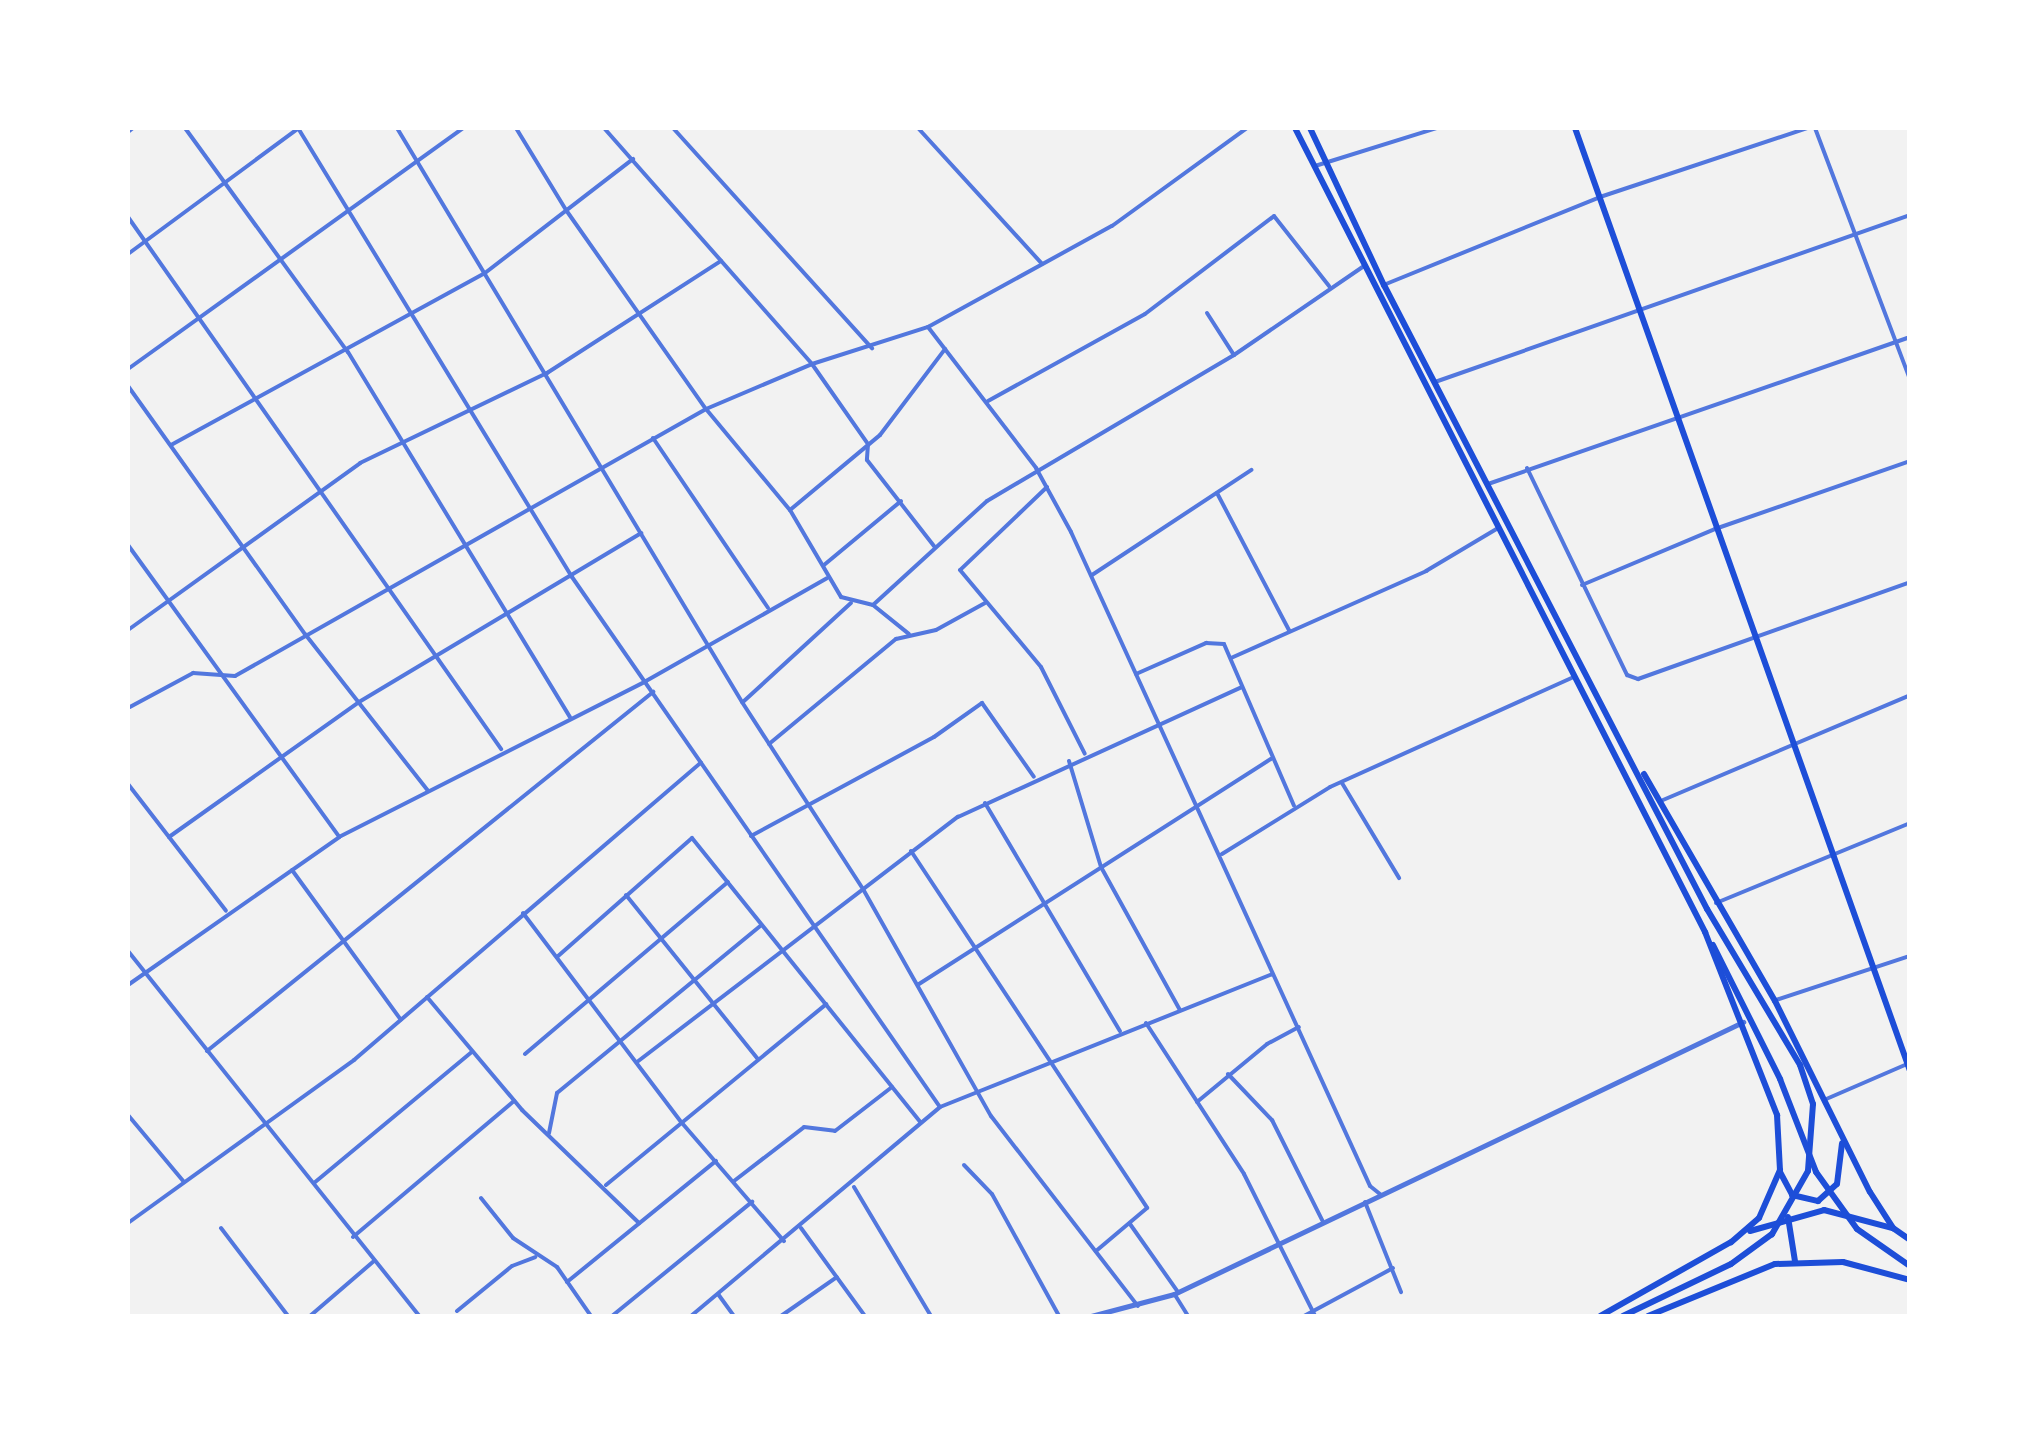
<!DOCTYPE html>
<html>
<head>
<meta charset="utf-8">
<style>
	body { margin:0 }
	#map { position:relative; width:2037px; height:1444px; overflow:hidden; background:#f2f2f2; font-family:"Sofia Sans Condensed",sans-serif }
	div>[style] { position:absolute }
	.minor>* { height:4px; margin:-2px; padding:0 2px; transform-origin:2px; border-radius:2px; background:#5277de }
	.tertiary>* { height:5px; margin:-2.5px; padding:0 2.5px; transform-origin:2.5px; border-radius:2.5px; background:#5277de }
	.secondary>* { height:6px; margin:-3px; padding:0 3px; transform-origin:3px; border-radius:3px; background:#1d4ed8 }
	.trunk>* { height:6px; margin:-3px; padding:0 3px; transform-origin:3px; border-radius:3px; background:#1d4ed8 }
	span { translate:-50% -50%; white-space:nowrap; text-align:center; line-height:1.15; -webkit-text-stroke:10px #fff; paint-order:stroke }
	.frame { position:absolute; inset:0; border:130px solid #fff; pointer-events:none }
</style>
</head>
<body>
<div id="map">
	<div class="minor">
		<i style="left:185px;top:128px;width:277px;rotate:54deg"></i>
		<i style="left:348px;top:352px;width:427px;rotate:58.7deg"></i>
		<i style="left:298px;top:128px;width:526px;rotate:58.61deg"></i>
		<i style="left:572px;top:577px;width:645px;rotate:55.23deg"></i>
		<i style="left:397px;top:128px;width:670px;rotate:58.99deg"></i>
		<i style="left:742px;top:702px;width:223px;rotate:57.1deg"></i>
		<i style="left:863px;top:889px;width:261px;rotate:60.6deg"></i>
		<i style="left:991px;top:1116px;width:240px;rotate:52.3deg"></i>
		<i style="left:516px;top:128px;width:96px;rotate:58.6deg"></i>
		<i style="left:566px;top:210px;width:243px;rotate:54.9deg"></i>
		<i style="left:706px;top:409px;width:131px;rotate:50.3deg"></i>
		<i style="left:790px;top:510px;width:101px;rotate:59.6deg"></i>
		<i style="left:841px;top:597px;width:33px;rotate:14deg"></i>
		<i style="left:873px;top:605px;width:46px;rotate:38.9deg"></i>
		<i style="left:604px;top:128px;width:315px;rotate:48.6deg"></i>
		<i style="left:812px;top:364px;width:98px;rotate:55deg"></i>
		<i style="left:868px;top:444px;width:16px;rotate:94deg"></i>
		<i style="left:867px;top:460px;width:109px;rotate:52.1deg"></i>
		<i style="left:673px;top:128px;width:297px;rotate:47.9deg"></i>
		<i style="left:918px;top:128px;width:184px;rotate:47.6deg"></i>
		<i style="left:1815px;top:128px;width:269px;rotate:69.3deg"></i>
		<i style="left:128px;top:132px;width:6px;rotate:-39deg"></i>
		<i style="left:1315px;top:166px;width:128px;rotate:-17.3deg"></i>
		<i style="left:128px;top:217px;width:650px;rotate:54.96deg"></i>
		<i style="left:128px;top:254px;width:212px;rotate:-36.4deg"></i>
		<i style="left:1386px;top:284px;width:231px;rotate:-22.1deg"></i>
		<i style="left:1600px;top:197px;width:219px;rotate:-18.4deg"></i>
		<i style="left:1207px;top:313px;width:50px;rotate:57.3deg"></i>
		<i style="left:928px;top:327px;width:178px;rotate:52.5deg"></i>
		<i style="left:1036px;top:468px;width:73px;rotate:61.3deg"></i>
		<i style="left:1071px;top:532px;width:719px;rotate:65.43deg"></i>
		<i style="left:1370px;top:1186px;width:14px;rotate:39deg"></i>
		<i style="left:128px;top:369px;width:413px;rotate:-35.7deg"></i>
		<i style="left:1435px;top:382px;width:504px;rotate:-19.37deg"></i>
		<i style="left:128px;top:386px;width:305px;rotate:54.5deg"></i>
		<i style="left:305px;top:634px;width:199px;rotate:51.9deg"></i>
		<i style="left:988px;top:401px;width:179px;rotate:-29deg"></i>
		<i style="left:1145px;top:314px;width:162px;rotate:-37.2deg"></i>
		<i style="left:1274px;top:216px;width:89px;rotate:51.8deg"></i>
		<i style="left:653px;top:438px;width:205px;rotate:55.9deg"></i>
		<i style="left:171px;top:445px;width:358px;rotate:-28.7deg"></i>
		<i style="left:485px;top:273px;width:187px;rotate:-37.6deg"></i>
		<i style="left:1527px;top:468px;width:230px;rotate:64.2deg"></i>
		<i style="left:1627px;top:675px;width:12px;rotate:20deg"></i>
		<i style="left:1638px;top:679px;width:289px;rotate:-19.6deg"></i>
		<i style="left:1488px;top:484px;width:447px;rotate:-19.2deg"></i>
		<i style="left:1047px;top:487px;width:120px;rotate:136.3deg"></i>
		<i style="left:960px;top:570px;width:126px;rotate:50.1deg"></i>
		<i style="left:1041px;top:667px;width:97px;rotate:63.2deg"></i>
		<i style="left:1217px;top:493px;width:155px;rotate:62.3deg"></i>
		<i style="left:790px;top:510px;width:117px;rotate:-39.8deg"></i>
		<i style="left:880px;top:435px;width:108px;rotate:-52.9deg"></i>
		<i style="left:128px;top:545px;width:360px;rotate:54.1deg"></i>
		<i style="left:824px;top:565px;width:100px;rotate:-39.7deg"></i>
		<i style="left:1092px;top:575px;width:191px;rotate:-33.4deg"></i>
		<i style="left:1582px;top:585px;width:144px;rotate:-22.8deg"></i>
		<i style="left:1715px;top:529px;width:207px;rotate:-19.2deg"></i>
		<i style="left:873px;top:605px;width:154px;rotate:-42.4deg"></i>
		<i style="left:987px;top:501px;width:287px;rotate:-30.6deg"></i>
		<i style="left:1234px;top:355px;width:158px;rotate:-34.4deg"></i>
		<i style="left:128px;top:630px;width:286px;rotate:-35.7deg"></i>
		<i style="left:360px;top:463px;width:208px;rotate:-25.7deg"></i>
		<i style="left:547px;top:373px;width:207px;rotate:-32.8deg"></i>
		<i style="left:1231px;top:658px;width:214px;rotate:-24deg"></i>
		<i style="left:1426px;top:571px;width:84px;rotate:-30.8deg"></i>
		<i style="left:1136px;top:674px;width:77px;rotate:-23.9deg"></i>
		<i style="left:1206px;top:643px;width:18px;rotate:3deg"></i>
		<i style="left:1224px;top:644px;width:176px;rotate:66.6deg"></i>
		<i style="left:744px;top:701px;width:145px;rotate:-42.5deg"></i>
		<i style="left:128px;top:708px;width:74px;rotate:-28.3deg"></i>
		<i style="left:193px;top:673px;width:42px;rotate:4.1deg"></i>
		<i style="left:235px;top:676px;width:541px;rotate:-29.55deg"></i>
		<i style="left:706px;top:409px;width:115px;rotate:-23deg"></i>
		<i style="left:812px;top:364px;width:122px;rotate:-17.7deg"></i>
		<i style="left:928px;top:327px;width:210px;rotate:-28.8deg"></i>
		<i style="left:1112px;top:226px;width:167px;rotate:-36deg"></i>
		<i style="left:769px;top:744px;width:165px;rotate:-39.6deg"></i>
		<i style="left:896px;top:639px;width:41px;rotate:-12.7deg"></i>
		<i style="left:936px;top:630px;width:56px;rotate:-28.9deg"></i>
		<i style="left:1069px;top:761px;width:111px;rotate:73.2deg"></i>
		<i style="left:1101px;top:867px;width:163px;rotate:61.1deg"></i>
		<i style="left:1342px;top:783px;width:111px;rotate:59deg"></i>
		<i style="left:128px;top:784px;width:160px;rotate:52.3deg"></i>
		<i style="left:1663px;top:800px;width:268px;rotate:-23deg"></i>
		<i style="left:985px;top:803px;width:265px;rotate:59.4deg"></i>
		<i style="left:751px;top:836px;width:208px;rotate:-28.4deg"></i>
		<i style="left:934px;top:737px;width:59px;rotate:-35.3deg"></i>
		<i style="left:982px;top:703px;width:90px;rotate:54.9deg"></i>
		<i style="left:169px;top:837px;width:233px;rotate:-35.4deg"></i>
		<i style="left:359px;top:702px;width:329px;rotate:-30.9deg"></i>
		<i style="left:911px;top:851px;width:428px;rotate:56.5deg"></i>
		<i style="left:1147px;top:1208px;width:67px;rotate:139.9deg"></i>
		<i style="left:1222px;top:854px;width:127px;rotate:-31.8deg"></i>
		<i style="left:1330px;top:787px;width:268px;rotate:-24.3deg"></i>
		<i style="left:292px;top:870px;width:185px;rotate:54deg"></i>
		<i style="left:626px;top:895px;width:211px;rotate:51.2deg"></i>
		<i style="left:1716px;top:903px;width:210px;rotate:-22.4deg"></i>
		<i style="left:523px;top:913px;width:263px;rotate:52.9deg"></i>
		<i style="left:682px;top:1123px;width:156px;rotate:49.2deg"></i>
		<i style="left:128px;top:951px;width:467px;rotate:51.4deg"></i>
		<i style="left:557px;top:957px;width:180px;rotate:-41.4deg"></i>
		<i style="left:692px;top:838px;width:364px;rotate:51.2deg"></i>
		<i style="left:919px;top:984px;width:418px;rotate:-32.6deg"></i>
		<i style="left:128px;top:985px;width:258px;rotate:-35deg"></i>
		<i style="left:339px;top:837px;width:344px;rotate:-26.9deg"></i>
		<i style="left:646px;top:681px;width:208px;rotate:-29.6deg"></i>
		<i style="left:427px;top:997px;width:148px;rotate:49.9deg"></i>
		<i style="left:522px;top:1110px;width:163px;rotate:44deg"></i>
		<i style="left:1776px;top:1000px;width:141px;rotate:-18.2deg"></i>
		<i style="left:1146px;top:1023px;width:180px;rotate:57deg"></i>
		<i style="left:1244px;top:1174px;width:159px;rotate:63.4deg"></i>
		<i style="left:207px;top:1051px;width:573px;rotate:-38.83deg"></i>
		<i style="left:525px;top:1054px;width:266px;rotate:-40.3deg"></i>
		<i style="left:637px;top:1062px;width:404px;rotate:-37.4deg"></i>
		<i style="left:958px;top:817px;width:312px;rotate:-24.6deg"></i>
		<i style="left:1228px;top:1074px;width:64px;rotate:46.3deg"></i>
		<i style="left:1272px;top:1120px;width:112px;rotate:63.4deg"></i>
		<i style="left:1824px;top:1100px;width:90px;rotate:-23.4deg"></i>
		<i style="left:1197px;top:1102px;width:91px;rotate:-39.6deg"></i>
		<i style="left:1267px;top:1044px;width:36px;rotate:-28deg"></i>
		<i style="left:128px;top:1115px;width:87px;rotate:50.1deg"></i>
		<i style="left:549px;top:1133px;width:41px;rotate:-78.7deg"></i>
		<i style="left:557px;top:1093px;width:263px;rotate:-39.4deg"></i>
		<i style="left:964px;top:1165px;width:40px;rotate:46deg"></i>
		<i style="left:992px;top:1194px;width:139px;rotate:61.2deg"></i>
		<i style="left:734px;top:1181px;width:88px;rotate:-37.6deg"></i>
		<i style="left:804px;top:1127px;width:31px;rotate:7deg"></i>
		<i style="left:835px;top:1131px;width:72px;rotate:-37.7deg"></i>
		<i style="left:314px;top:1183px;width:205px;rotate:-39.7deg"></i>
		<i style="left:606px;top:1185px;width:285px;rotate:-39.4deg"></i>
		<i style="left:854px;top:1187px;width:150px;rotate:59.2deg"></i>
		<i style="left:481px;top:1198px;width:51px;rotate:51.3deg"></i>
		<i style="left:513px;top:1238px;width:53px;rotate:33.4deg"></i>
		<i style="left:557px;top:1267px;width:60px;rotate:55.2deg"></i>
		<i style="left:1365px;top:1202px;width:97px;rotate:68.2deg"></i>
		<i style="left:128px;top:1223px;width:279px;rotate:-35.8deg"></i>
		<i style="left:354px;top:1060px;width:457px;rotate:-40.6deg"></i>
		<i style="left:1130px;top:1224px;width:83px;rotate:54.8deg"></i>
		<i style="left:221px;top:1228px;width:111px;rotate:52.7deg"></i>
		<i style="left:801px;top:1228px;width:109px;rotate:54deg"></i>
		<i style="left:353px;top:1237px;width:211px;rotate:-40.2deg"></i>
		<i style="left:567px;top:1282px;width:192px;rotate:-39.1deg"></i>
		<i style="left:718px;top:1294px;width:27px;rotate:54deg"></i>
		<i style="left:1175px;top:1295px;width:25px;rotate:58deg"></i>
		<i style="left:457px;top:1311px;width:71px;rotate:-39.3deg"></i>
		<i style="left:512px;top:1266px;width:25px;rotate:-21deg"></i>
		<i style="left:310px;top:1316px;width:84px;rotate:-40.7deg"></i>
		<i style="left:612px;top:1316px;width:181px;rotate:-39.2deg"></i>
		<i style="left:691px;top:1316px;width:325px;rotate:-40deg"></i>
		<i style="left:940px;top:1107px;width:358px;rotate:-21.8deg"></i>
		<i style="left:781px;top:1316px;width:68px;rotate:-34.9deg"></i>
		<i style="left:1304px;top:1316px;width:101px;rotate:-28.3deg"></i>
	</div>
	<div class="tertiary">
		<i style="left:1091px;top:1316px;width:86px;rotate:-14.8deg"></i>
		<i style="left:1174px;top:1294px;width:631px;rotate:-25.55deg"></i>
	</div>
	<div class="secondary">
		<i style="left:1575px;top:128px;width:1001px;rotate:70.44deg"></i>
	</div>
	<div class="trunk">
		<i style="left:1295px;top:128px;width:903px;rotate:62.98deg"></i>
		<i style="left:1705px;top:932px;width:197px;rotate:68.5deg"></i>
		<i style="left:1777px;top:1115px;width:55px;rotate:86.9deg"></i>
		<i style="left:1780px;top:1170px;width:52px;rotate:113.6deg"></i>
		<i style="left:1759px;top:1218px;width:37px;rotate:139deg"></i>
		<i style="left:1731px;top:1242px;width:150px;rotate:150.5deg"></i>
		<i style="left:1310px;top:128px;width:174px;rotate:64.8deg"></i>
		<i style="left:1384px;top:285px;width:703px;rotate:62.63deg"></i>
		<i style="left:1707px;top:909px;width:182px;rotate:59.2deg"></i>
		<i style="left:1800px;top:1065px;width:41px;rotate:71.6deg"></i>
		<i style="left:1813px;top:1104px;width:67px;rotate:94.3deg"></i>
		<i style="left:1808px;top:1171px;width:73px;rotate:119.7deg"></i>
		<i style="left:1772px;top:1234px;width:51px;rotate:143.8deg"></i>
		<i style="left:1731px;top:1264px;width:120px;rotate:154.3deg"></i>
		<i style="left:1644px;top:774px;width:262px;rotate:60deg"></i>
		<i style="left:1775px;top:1001px;width:213px;rotate:63.6deg"></i>
		<i style="left:1870px;top:1192px;width:43px;rotate:57.4deg"></i>
		<i style="left:1893px;top:1228px;width:21px;rotate:35deg"></i>
		<i style="left:1713px;top:945px;width:150px;rotate:63.4deg"></i>
		<i style="left:1780px;top:1079px;width:100px;rotate:68.8deg"></i>
		<i style="left:1816px;top:1172px;width:70px;rotate:54.3deg"></i>
		<i style="left:1857px;top:1229px;width:65px;rotate:34.9deg"></i>
		<i style="left:1780px;top:1172px;width:26px;rotate:62deg"></i>
		<i style="left:1792px;top:1195px;width:27px;rotate:13deg"></i>
		<i style="left:1818px;top:1201px;width:25px;rotate:-42deg"></i>
		<i style="left:1837px;top:1184px;width:41px;rotate:-83deg"></i>
		<i style="left:1788px;top:1217px;width:45px;rotate:81deg"></i>
		<i style="left:1750px;top:1231px;width:77px;rotate:-15.8deg"></i>
		<i style="left:1824px;top:1210px;width:70px;rotate:14.8deg"></i>
		<i style="left:1648px;top:1316px;width:137px;rotate:-22.3deg"></i>
		<i style="left:1775px;top:1264px;width:68px;rotate:-1.7deg"></i>
		<i style="left:1843px;top:1262px;width:69px;rotate:15deg"></i>
	</div>
	<div class="frame"></div>
</div>
</body>
</html>
